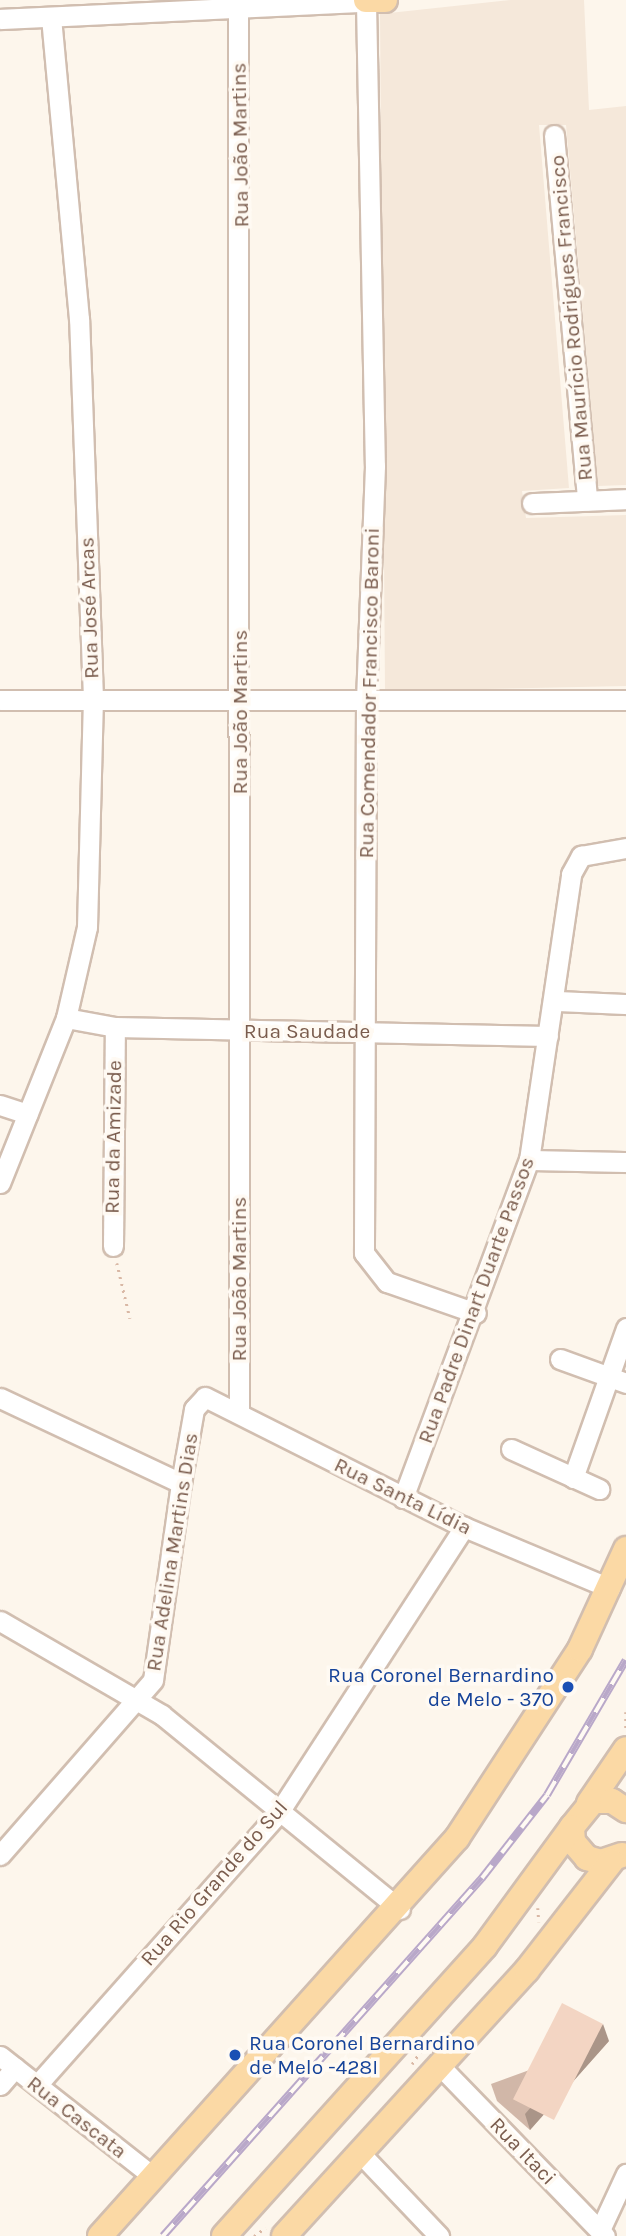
<!DOCTYPE html>
<html>
<head>
<meta charset="utf-8">
<style>
	body { margin:0 }
	#map { position:relative; width:626px; height:2236px; overflow:hidden; background:#fdf6ec; font-family:Karla,sans-serif }
	div>[style] { position:absolute }
	.residential>* { inset:0; background:#f5e8da }
	.path>* { height:2.5px; margin-top:-1.25px; transform-origin:0; background:repeating-linear-gradient(90deg,#d9b8a5 0 2px,transparent 0 7px) }
	.roads { filter:drop-shadow(2px 0 #d1beb0) drop-shadow(-2px 0 #d1beb0) drop-shadow(0 2px #d1beb0) drop-shadow(0 -2px #d1beb0) }
	.minor>* { height:19px; margin:-9.5px; padding:0 9.5px; transform-origin:9.5px; border-radius:9.5px; background:#fff }
	.major>* { height:24px; margin:-12px; padding:0 12px; transform-origin:12px; border-radius:12px; background:#fbd9a5 }
	.rail>* { height:8px; margin-top:-4px; transform-origin:0; background:repeating-linear-gradient(90deg,#fffaf3 0 16px,#b9a8c9 0 32px); box-sizing:border-box; border-block:2px solid #b9a8c9 }
	.wall>* { inset:0; background:#d1b7a8 }
	.shaded-wall>* { inset:0; background:#aa9588 }
	.building>* { inset:0; background:#f3d5c3; transform-origin:0 0 }
	.dots>* { width:19px; height:19px; translate:-50% -50%; box-sizing:border-box; border:4px solid #fffaf3; border-radius:50% }
	span { translate:-50% -50%; white-space:nowrap; text-align:center; line-height:1.15; -webkit-text-stroke:7px #fffaf3; paint-order:stroke }
	.street-label { font-size:21px; color:#7a5c4d }
	.transit-label { font-size:21px; color:#164399 }
	.right { translate:-100% -50%; text-align:right }
	.left { translate:0 -50%; text-align:left }
</style>
</head>
<body>
<div id="map">
	<div class="residential">
		<i style="clip-path:polygon(511px 0,584px 0,589px 110px,626px 106px,626px 485px,598px 486px,566px 125px,539px 125px,569px 488px,522px 491px,526px 518px,626px 515px,626px 686px,385px 691px,380px 14px)"></i>
	</div>
	<div class="path">
		<i style="left:117px;top:1263px;width:57px;rotate:76.7deg"></i>
		<i style="left:626px;top:1712px;width:17px;rotate:90deg"></i>
		<i style="left:538px;top:1908px;width:14px;rotate:86deg"></i>
		<i style="left:412px;top:2064px;width:22px;rotate:-56deg"></i>
		<i style="left:254px;top:2236px;width:14px;rotate:-36deg"></i>
	</div>
	<div class="roads">
		<div class="minor">
			<i style="left:238px;top:11px;width:1402px;rotate:89.96deg"></i>
			<i style="left:0;top:19px;width:366px;rotate:-2.7deg"></i>
			<i style="left:366px;top:2px;width:464px;rotate:88.9deg"></i>
			<i style="left:375px;top:466px;width:233px;rotate:92.2deg"></i>
			<i style="left:366px;top:699px;width:554px;rotate:90.21deg"></i>
			<i style="left:364px;top:1253px;width:37px;rotate:52deg"></i>
			<i style="left:387px;top:1282px;width:94px;rotate:19.2deg"></i>
			<i style="left:554px;top:135px;width:367px;rotate:84.8deg"></i>
			<i style="left:532px;top:503px;width:94px;rotate:-2.4deg"></i>
			<i style="left:0;top:700px;width:626px"></i>
			<i style="left:556px;top:1001px;width:70px;rotate:2.5deg"></i>
			<i style="left:66px;top:1018px;width:50px;rotate:10.4deg"></i>
			<i style="left:115px;top:1027px;width:433px;rotate:1.2deg"></i>
			<i style="left:0;top:1105px;width:29px;rotate:18deg"></i>
			<i style="left:529px;top:1160px;width:97px;rotate:1.2deg"></i>
			<i style="left:0;top:1183px;width:178px;rotate:-68.2deg"></i>
			<i style="left:66px;top:1018px;width:93px;rotate:-77deg"></i>
			<i style="left:87px;top:927px;width:229px;rotate:-88.5deg"></i>
			<i style="left:93px;top:698px;width:379px;rotate:-92.1deg"></i>
			<i style="left:79px;top:319px;width:301px;rotate:-95.3deg"></i>
			<i style="left:113px;top:1246px;width:219px;rotate:-89.5deg"></i>
			<i style="left:560px;top:1359px;width:70px;rotate:20deg"></i>
			<i style="left:0;top:1398px;width:200px;rotate:25.2deg"></i>
			<i style="left:511px;top:1449px;width:97px;rotate:24.4deg"></i>
			<i style="left:573px;top:1478px;width:159px;rotate:-70.5deg"></i>
			<i style="left:403px;top:1498px;width:361px;rotate:-69.6deg"></i>
			<i style="left:529px;top:1160px;width:289px;rotate:-81.6deg"></i>
			<i style="left:571px;top:874px;width:21px;rotate:-61deg"></i>
			<i style="left:581px;top:856px;width:46px;rotate:-10.1deg"></i>
			<i style="left:0;top:1621px;width:187px;rotate:30.1deg"></i>
			<i style="left:162px;top:1715px;width:307px;rotate:39.2deg"></i>
			<i style="left:0;top:1855px;width:232px;rotate:-48.8deg"></i>
			<i style="left:153px;top:1680px;width:199px;rotate:-81.9deg"></i>
			<i style="left:181px;top:1483px;width:75px;rotate:-80deg"></i>
			<i style="left:194px;top:1409px;width:16px;rotate:-47deg"></i>
			<i style="left:205px;top:1397px;width:290px;rotate:26.7deg"></i>
			<i style="left:464px;top:1527px;width:158px;rotate:22.7deg"></i>
			<i style="left:0;top:2056px;width:196px;rotate:38.2deg"></i>
			<i style="left:440px;top:2066px;width:237px;rotate:45.9deg"></i>
			<i style="left:0;top:2085px;width:23px;rotate:-49deg"></i>
			<i style="left:37px;top:2085px;width:365px;rotate:-48.4deg"></i>
			<i style="left:279px;top:1812px;width:340px;rotate:-57deg"></i>
			<i style="left:360px;top:2153px;width:115px;rotate:46.4deg"></i>
			<i style="left:600px;top:2230px;width:62px;rotate:-65.1deg"></i>
		</div>
		<div class="major">
			<i style="left:366px;top:0;width:19px"></i>
			<i style="left:589px;top:1803px;width:65px;rotate:-55.6deg"></i>
			<i style="left:622px;top:1855px;width:22px;rotate:162deg"></i>
			<i style="left:601px;top:1862px;width:15px;rotate:-164deg"></i>
			<i style="left:587px;top:1858px;width:21px;rotate:-131deg"></i>
			<i style="left:573px;top:1842px;width:15px;rotate:-94deg"></i>
			<i style="left:572px;top:1827px;width:33px;rotate:-51deg"></i>
			<i style="left:593px;top:1801px;width:19px"></i>
			<i style="left:612px;top:1801px;width:17px;rotate:33deg"></i>
			<i style="left:100px;top:2236px;width:535px;rotate:-48.11deg"></i>
			<i style="left:457px;top:1838px;width:225px;rotate:-56.9deg"></i>
			<i style="left:580px;top:1649px;width:110px;rotate:-65.3deg"></i>
			<i style="left:224px;top:2236px;width:390px;rotate:-48deg"></i>
			<i style="left:485px;top:1946px;width:147px;rotate:-53.8deg"></i>
			<i style="left:284px;top:2236px;width:360px;rotate:-47.6deg"></i>
			<i style="left:527px;top:1970px;width:138px;rotate:-52.1deg"></i>
		</div>
	</div>
	<div class="rail">
		<i style="left:163px;top:2236px;width:480px;rotate:-48.3deg"></i>
		<i style="left:482px;top:1878px;width:105px;rotate:-51.9deg"></i>
		<i style="left:547px;top:1795px;width:156px;rotate:-59.7deg"></i>
	</div>
	<div class="wall">
		<i style="clip-path:polygon(609px 2041px,530px 2130px,497px 2101px,491px 2084px)"></i>
	</div>
	<div class="shaded-wall">
		<i style="clip-path:polygon(603px 2024px,609px 2041px,530px 2130px,525px 2114px)"></i>
	</div>
	<div class="building">
		<i style="left:562px;top:2003px;width:46px;height:108px;rotate:27deg"></i>
	</div>
	<div class="dots">
		<i style="left:568px;top:1687px;background:#1a4fb4"></i>
		<i style="left:235px;top:2055px;background:#1a4fb4"></i>
	</div>
	<div class="street-label">
		<span style="left:240px;top:145px;rotate:-91deg">Rua João Martins</span>
		<span style="left:571px;top:318px;rotate:-95deg">Rua Maurício Rodrigues Francisco</span>
		<span style="left:89px;top:608px;rotate:-92deg">Rua José Arcas</span>
		<span style="left:369px;top:693px;rotate:-89deg">Rua Comendador Francisco Baroni</span>
		<span style="left:240px;top:712px;rotate:-90deg">Rua João Martins</span>
		<span style="left:307px;top:1031px">Rua Saudade</span>
		<span style="left:113px;top:1137px;rotate:-89deg">Rua da Amizade</span>
		<span style="left:239px;top:1279px;rotate:-90deg">Rua João Martins</span>
		<span style="left:476px;top:1300px;rotate:-70deg">Rua Padre Dinart Duarte Passos</span>
		<span style="left:403px;top:1496px;rotate:26deg">Rua Santa Lídia</span>
		<span style="left:172px;top:1552px;rotate:-81deg">Rua Adelina Martins Dias</span>
		<span style="left:214px;top:1883px;rotate:-49deg">Rua Rio Grande do Sul</span>
		<span style="left:77px;top:2117px;rotate:38deg">Rua Cascata</span>
		<span style="left:523px;top:2151px;rotate:46deg">Rua Itaci</span>
	</div>
	<div class="transit-label">
		<span class="right" style="left:554px;top:1687px">Rua Coronel Bernardino<br>de Melo - 370</span>
		<span class="left" style="left:249px;top:2055px">Rua Coronel Bernardino<br>de Melo -428I</span>
	</div>
</div>
</body>
</html>
